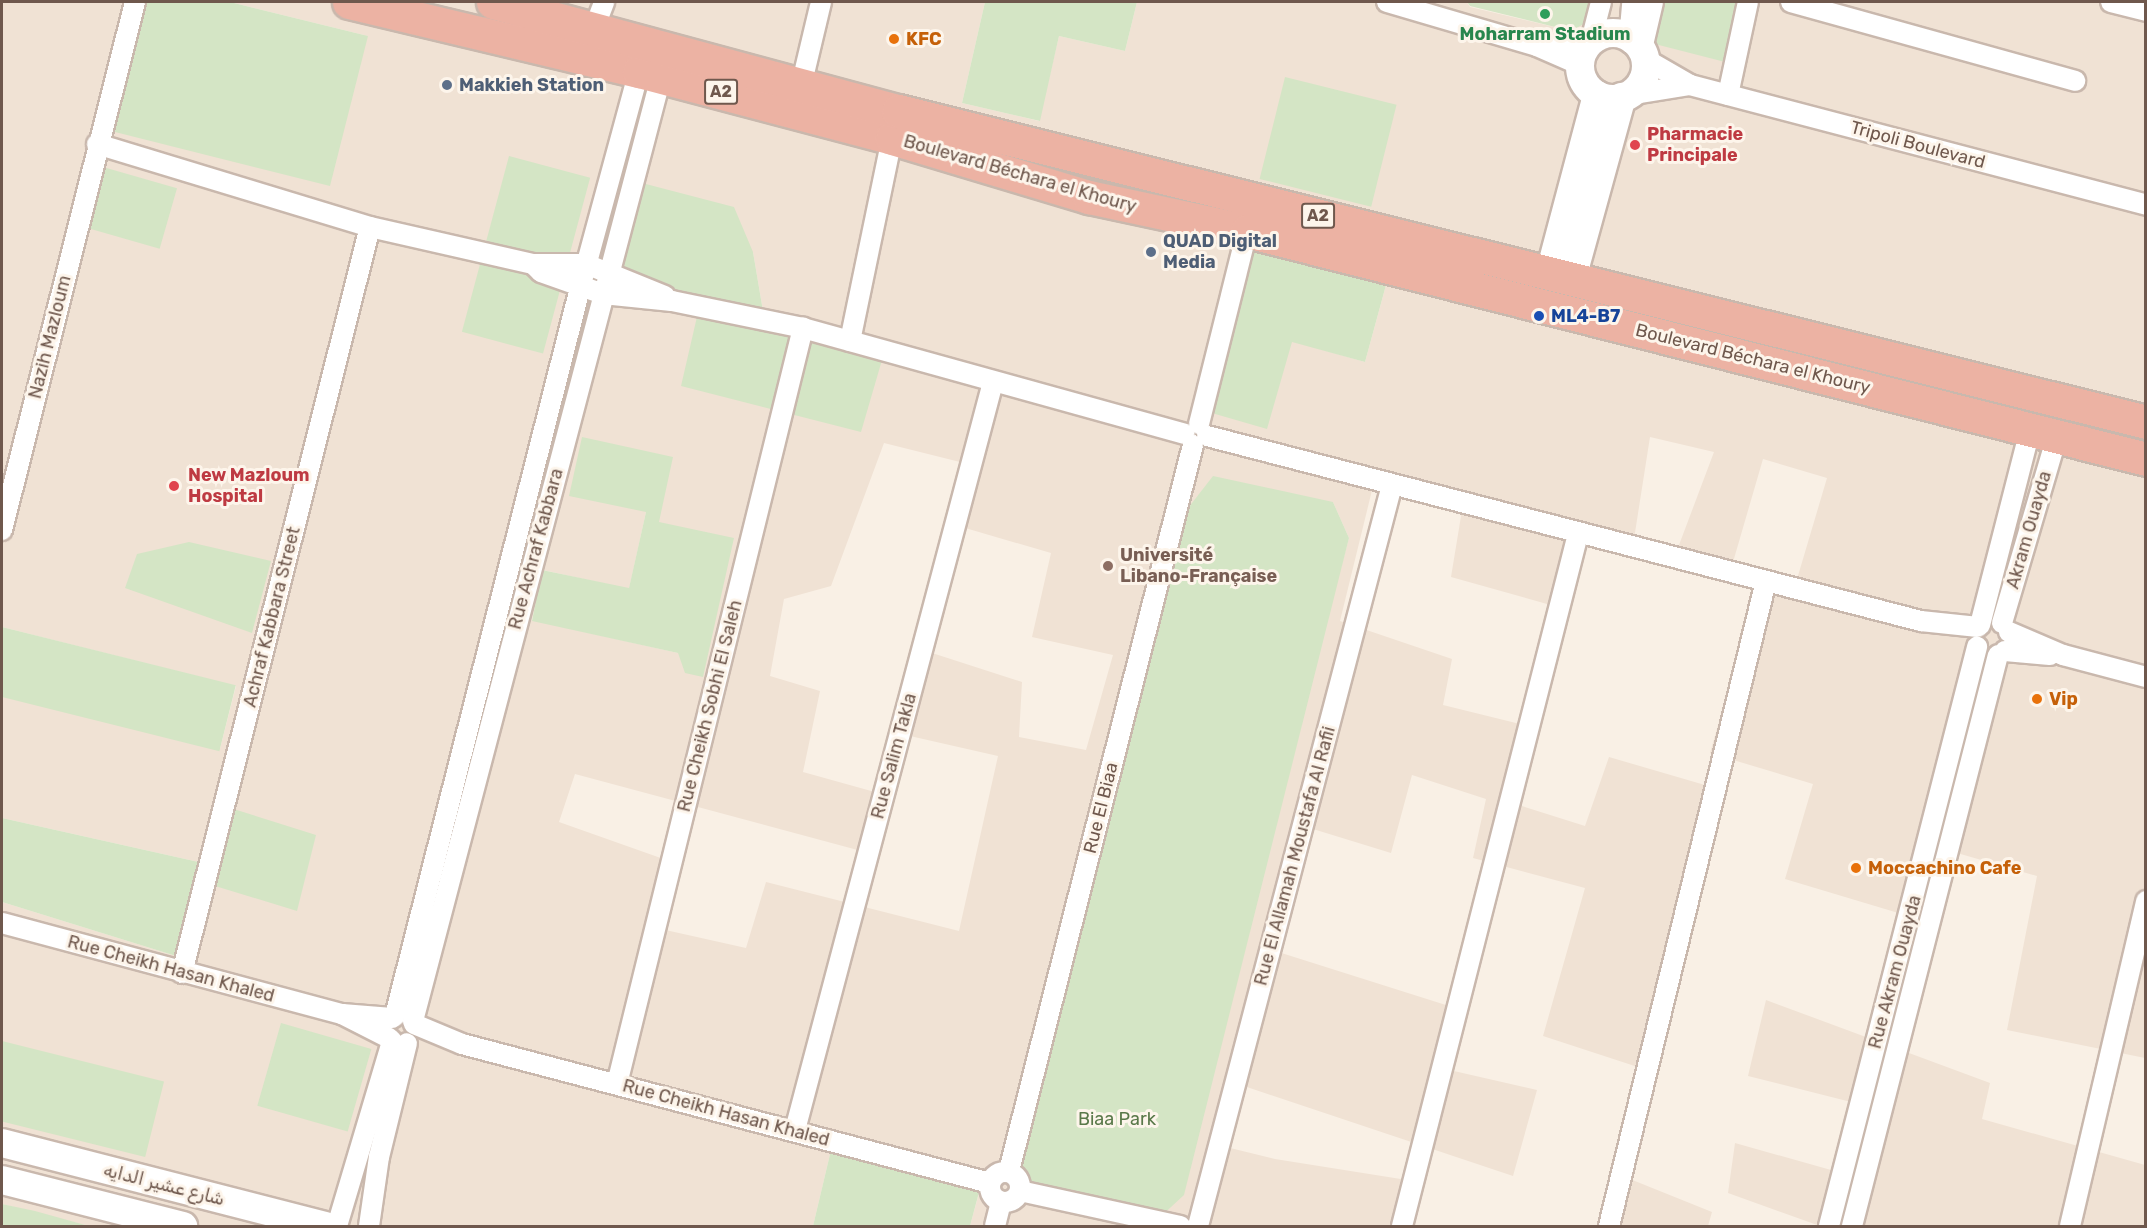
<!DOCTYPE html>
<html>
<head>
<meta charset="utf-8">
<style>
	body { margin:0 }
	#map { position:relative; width:2147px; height:1228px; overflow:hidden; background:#f9f0e5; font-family:Rubik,Vazirmatn,sans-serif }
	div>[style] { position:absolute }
	.residential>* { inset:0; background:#f0e2d4 }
	.green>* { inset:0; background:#d4e5c5; transform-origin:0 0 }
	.roads { filter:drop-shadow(2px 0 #c9b8ad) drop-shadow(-2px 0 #c9b8ad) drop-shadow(0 2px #c9b8ad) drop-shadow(0 -2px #c9b8ad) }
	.street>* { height:20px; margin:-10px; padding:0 10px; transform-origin:10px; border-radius:10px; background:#fff }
	.street>.ring { margin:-10px; padding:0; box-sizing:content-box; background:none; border:20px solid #fff; border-radius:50% }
	.secondary>* { height:28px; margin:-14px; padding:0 14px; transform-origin:14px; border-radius:14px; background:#fff }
	.secondary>.ring { margin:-14px; padding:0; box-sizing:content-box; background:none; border:28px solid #fff; border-radius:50% }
	.highway>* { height:33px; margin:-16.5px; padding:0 16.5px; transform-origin:16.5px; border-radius:16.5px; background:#ecb2a3 }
	.dots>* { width:16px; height:16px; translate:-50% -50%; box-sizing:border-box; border:3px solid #fdf5eb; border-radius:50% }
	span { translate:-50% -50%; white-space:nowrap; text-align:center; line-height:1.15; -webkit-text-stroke:6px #fdf5eb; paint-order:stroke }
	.shield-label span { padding:2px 4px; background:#fdf5eb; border:2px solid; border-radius:4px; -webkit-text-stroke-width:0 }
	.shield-label { font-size:16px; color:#6f584d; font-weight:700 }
	.leisure-label { font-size:18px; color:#27864d; font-weight:700 }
	.food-label { font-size:18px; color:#c56008; font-weight:700 }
	.left { translate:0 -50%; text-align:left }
	.service-label { font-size:18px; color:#4e5e75; font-weight:700 }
	.health-label { font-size:18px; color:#be3a42; font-weight:700 }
	.street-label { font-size:18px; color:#6f584d }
	.transit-label { font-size:18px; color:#164399; font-weight:700 }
	.education-label { font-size:18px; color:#785e54; font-weight:700 }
	.park-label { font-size:18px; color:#5a794a }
	.frame { position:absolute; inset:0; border:3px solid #6f584d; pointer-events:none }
</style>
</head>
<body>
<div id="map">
	<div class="residential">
		<i style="clip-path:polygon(evenodd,2px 2px,144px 2px,368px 36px,230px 2px,985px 2px,962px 103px,1039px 121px,1059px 36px,1125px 51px,1137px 2px,1467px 2px,1470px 7px,1571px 31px,1594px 2px,2145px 2px,2145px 1058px,2007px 1030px,2037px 876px,1926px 844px,1905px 915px,1785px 879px,1813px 784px,1710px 753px,1758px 587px,1792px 596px,1827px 478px,1763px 459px,1731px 569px,1676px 553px,1714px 452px,1650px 437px,1634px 539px,1577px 524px,1554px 606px,1451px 577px,1463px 504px,1375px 478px,1340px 621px,1452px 659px,1443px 705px,1520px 724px,1509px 802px,1585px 826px,1609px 757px,1722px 790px,1650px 1071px,1543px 1036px,1585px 888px,1473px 858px,1486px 799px,1412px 775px,1391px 853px,1300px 825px,1272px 950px,1449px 1006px,1432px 1066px,1537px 1090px,1513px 1176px,1235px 1083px,1218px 1145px,1275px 1159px,1407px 1180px,1397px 1226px,970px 1226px,981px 1186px,831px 1150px,813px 1226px,89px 1226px,2px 1204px,2px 902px,176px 956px,203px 863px,2px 818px,2px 695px,220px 749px,236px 686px,2px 627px,2px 2px,753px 252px,764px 317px,699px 308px,753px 252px,2px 2px,1386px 285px,1365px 362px,1292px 341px,1386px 285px,2px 2px,884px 443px,968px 464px,955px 525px,1051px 553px,1032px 637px,1113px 655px,1086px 750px,1019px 737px,1022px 682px,929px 652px,910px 736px,998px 756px,959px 931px,766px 882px,746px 948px,661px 929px,672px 862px,559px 822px,575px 774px,865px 852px,882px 794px,803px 772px,820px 691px,770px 676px,784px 599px,831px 586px,884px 443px,2px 2px,1333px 502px,1349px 538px,1322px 638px,1333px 502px,2px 2px,646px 512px,659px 522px,678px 653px,532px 620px,543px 570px,629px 589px,646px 512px)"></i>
		<i style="clip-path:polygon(1766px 1000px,1990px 1083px,1982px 1119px,2145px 1165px,2145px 1226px,1820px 1226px,1728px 1193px,1735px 1143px,1831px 1170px,1851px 1102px,1748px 1076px)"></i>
		<i style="clip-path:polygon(1615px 1173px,1712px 1212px,1708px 1226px,1601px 1226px)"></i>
	</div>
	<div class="green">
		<i style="clip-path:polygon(144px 2px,230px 2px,368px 36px,330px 186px,111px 131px)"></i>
		<i style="clip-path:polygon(985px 2px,1137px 2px,1125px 51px,1059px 36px,1040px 121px,962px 103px)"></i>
		<i style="clip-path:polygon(1467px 2px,1594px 2px,1589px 21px,1571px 31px,1470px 6px)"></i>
		<i style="clip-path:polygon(1660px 2px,1742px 2px,1729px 63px,1651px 43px)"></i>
		<i style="left:1285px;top:77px;width:115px;height:105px;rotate:14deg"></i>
		<i style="left:509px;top:156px;width:84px;height:182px;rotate:15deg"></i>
		<i style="left:103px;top:167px;width:77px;height:63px;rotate:16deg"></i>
		<i style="clip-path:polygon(619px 177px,734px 207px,753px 252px,764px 317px,882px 360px,861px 432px,681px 386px,699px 308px,597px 280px)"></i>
		<i style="clip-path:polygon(1244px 245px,1386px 285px,1365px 362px,1292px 342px,1267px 429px,1198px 409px)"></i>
		<i style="clip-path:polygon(582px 437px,673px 457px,659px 522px,734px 538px,703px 677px,685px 673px,678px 653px,532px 621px,542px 570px,629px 588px,646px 512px,569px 496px)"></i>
		<i style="clip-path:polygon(1213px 476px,1333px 502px,1349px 538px,1184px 1195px,1157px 1220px,1038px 1196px,1018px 1165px,1185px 512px)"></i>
		<i style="clip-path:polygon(189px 542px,271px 561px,252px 633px,125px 588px,137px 554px)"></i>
		<i style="left:2px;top:627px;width:241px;height:68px;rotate:14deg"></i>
		<i style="clip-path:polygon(224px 806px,316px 835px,297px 911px,202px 882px,176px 956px,2px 902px,2px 818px,203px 863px)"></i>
		<i style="left:281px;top:1023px;width:94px;height:86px;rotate:16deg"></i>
		<i style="left:2px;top:1041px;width:167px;height:78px;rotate:14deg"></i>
		<i style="clip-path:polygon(831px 1150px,981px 1185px,970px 1226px,813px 1226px)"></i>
		<i style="clip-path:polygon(2px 1204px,35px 1211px,89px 1226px,2px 1226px)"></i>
	</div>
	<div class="roads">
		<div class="street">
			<i style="left:1387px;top:2px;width:156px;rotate:16.3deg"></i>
			<i style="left:1537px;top:46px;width:47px;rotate:23.8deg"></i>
			<i style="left:1791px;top:2px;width:295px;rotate:15.5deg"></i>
			<i style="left:2111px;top:2px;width:36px;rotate:14deg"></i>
			<i style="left:595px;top:26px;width:26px;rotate:-69deg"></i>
			<i style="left:1591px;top:41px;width:40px;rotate:-75.6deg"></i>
			<i style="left:1643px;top:45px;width:44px;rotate:-76.9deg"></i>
			<i style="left:1549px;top:47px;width:28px;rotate:2deg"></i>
			<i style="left:1577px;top:48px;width:12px;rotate:-20deg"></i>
			<i style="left:1645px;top:59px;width:52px;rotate:30deg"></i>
			<i style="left:1690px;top:85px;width:472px;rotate:14.7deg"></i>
			<i style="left:802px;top:82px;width:82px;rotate:-76.6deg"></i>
			<i style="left:1627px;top:95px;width:64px;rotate:-9deg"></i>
			<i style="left:1728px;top:95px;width:95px;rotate:-77.9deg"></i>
			<i style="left:97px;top:144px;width:285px;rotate:16.9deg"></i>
			<i style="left:370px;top:227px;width:167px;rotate:12.8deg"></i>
			<i style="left:533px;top:264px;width:53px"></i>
			<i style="left:586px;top:264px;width:85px;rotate:22.1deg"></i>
			<i style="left:533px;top:264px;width:11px;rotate:45deg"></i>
			<i style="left:541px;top:272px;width:66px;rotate:19.5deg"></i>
			<i style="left:603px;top:294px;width:69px;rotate:5.8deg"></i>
			<i style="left:672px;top:301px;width:134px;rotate:11.6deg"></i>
			<i style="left:803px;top:328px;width:396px;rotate:15.5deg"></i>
			<i style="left:850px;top:341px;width:217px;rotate:-78.3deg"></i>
			<i style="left:1199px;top:424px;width:199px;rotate:-76deg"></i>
			<i style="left:1207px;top:436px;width:738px;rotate:14.53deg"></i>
			<i style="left:1921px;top:621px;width:57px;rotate:6deg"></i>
			<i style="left:2px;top:530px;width:544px;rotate:-75.86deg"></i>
			<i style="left:2002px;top:623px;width:195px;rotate:-73.6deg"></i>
			<i style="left:1980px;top:625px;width:201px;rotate:-75.6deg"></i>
			<i style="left:2009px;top:632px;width:59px;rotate:23.1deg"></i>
			<i style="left:2063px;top:655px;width:86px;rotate:14.8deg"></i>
			<i style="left:2005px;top:651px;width:45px;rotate:5.1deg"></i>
			<i style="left:2px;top:923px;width:352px;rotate:15deg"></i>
			<i style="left:342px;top:1014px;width:50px;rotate:4.6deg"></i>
			<i style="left:182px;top:973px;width:769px;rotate:-75.86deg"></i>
			<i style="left:342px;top:1014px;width:53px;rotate:27.1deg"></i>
			<i style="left:395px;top:1016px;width:751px;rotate:-75.74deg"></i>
			<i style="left:580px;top:288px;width:225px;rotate:-74.8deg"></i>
			<i style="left:413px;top:1021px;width:976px;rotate:-75.28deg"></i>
			<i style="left:414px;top:1024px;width:52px;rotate:22.6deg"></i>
			<i style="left:462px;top:1044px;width:546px;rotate:14.75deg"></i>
			<i style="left:617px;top:1084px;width:779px;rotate:-76.18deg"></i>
			<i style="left:795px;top:1130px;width:774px;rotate:-75.17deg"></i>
			<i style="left:1009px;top:1171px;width:749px;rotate:-75.78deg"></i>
			<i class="ring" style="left:990px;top:1172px;width:10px;height:10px"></i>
			<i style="left:1020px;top:1191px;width:164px;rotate:12.3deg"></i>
			<i style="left:337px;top:1226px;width:193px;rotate:-73.4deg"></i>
			<i style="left:369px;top:1226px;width:70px;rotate:-81.8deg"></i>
			<i style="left:379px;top:1157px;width:117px;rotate:-76.2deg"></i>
			<i style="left:995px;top:1226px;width:25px;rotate:-76deg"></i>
			<i style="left:1198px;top:1226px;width:766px;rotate:-75.33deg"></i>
			<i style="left:1402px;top:1226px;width:714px;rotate:-75.73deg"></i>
			<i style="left:1609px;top:1226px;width:664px;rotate:-76.32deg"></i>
			<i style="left:1829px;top:1226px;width:598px;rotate:-75.66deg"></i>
			<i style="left:1852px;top:1226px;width:589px;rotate:-75.66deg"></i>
			<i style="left:2070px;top:1226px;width:334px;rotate:-76.8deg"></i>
		</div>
		<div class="secondary">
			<i class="ring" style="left:1580px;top:33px;width:38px;height:38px"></i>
			<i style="left:1633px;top:40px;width:38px;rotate:-85deg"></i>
			<i style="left:1550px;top:272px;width:183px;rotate:-75.1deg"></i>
			<i style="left:1572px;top:278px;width:188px;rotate:-74.6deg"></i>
			<i style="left:2px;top:1143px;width:334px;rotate:14.4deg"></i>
			<i style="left:2px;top:1180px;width:187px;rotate:14.3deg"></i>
		</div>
		<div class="highway">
			<i style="left:349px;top:2px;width:298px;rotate:13.4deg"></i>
			<i style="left:639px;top:71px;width:262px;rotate:14.8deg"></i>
			<i style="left:892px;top:138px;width:206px;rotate:16.7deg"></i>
			<i style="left:1089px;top:197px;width:162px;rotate:12.1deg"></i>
			<i style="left:1247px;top:231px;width:927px;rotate:14.23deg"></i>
			<i style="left:493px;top:2px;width:419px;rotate:15.1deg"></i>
			<i style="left:898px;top:111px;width:1286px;rotate:13.99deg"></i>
		</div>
	</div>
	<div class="dots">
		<i style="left:1545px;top:14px;background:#2e9e5b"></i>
		<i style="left:894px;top:39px;background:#e8710a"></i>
		<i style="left:447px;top:85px;background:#5c6f8a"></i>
		<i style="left:1635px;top:145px;background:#e0444e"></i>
		<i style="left:1151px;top:252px;background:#5c6f8a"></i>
		<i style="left:1539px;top:316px;background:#1a4fb4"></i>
		<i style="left:174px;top:486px;background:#e0444e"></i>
		<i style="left:1108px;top:566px;background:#8d6e63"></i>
		<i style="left:2037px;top:699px;background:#e8710a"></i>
		<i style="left:1856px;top:868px;background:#e8710a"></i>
	</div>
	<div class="shield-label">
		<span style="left:721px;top:92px">A2</span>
		<span style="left:1318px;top:216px">A2</span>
	</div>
	<div class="leisure-label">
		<span style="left:1545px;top:34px">Moharram Stadium</span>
	</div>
	<div class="food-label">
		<span class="left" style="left:906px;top:39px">KFC</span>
		<span class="left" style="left:2049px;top:699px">Vip</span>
		<span class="left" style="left:1868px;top:868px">Moccachino Cafe</span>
	</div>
	<div class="service-label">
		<span class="left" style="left:459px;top:85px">Makkieh Station</span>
		<span class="left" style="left:1163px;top:252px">QUAD Digital<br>Media</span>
	</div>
	<div class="health-label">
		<span class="left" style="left:1647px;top:145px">Pharmacie<br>Principale</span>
		<span class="left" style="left:188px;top:486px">New Mazloum<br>Hospital</span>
	</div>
	<div class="street-label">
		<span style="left:1918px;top:145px;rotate:15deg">Tripoli Boulevard</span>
		<span style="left:1020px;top:174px;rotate:16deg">Boulevard Béchara el Khoury</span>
		<span style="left:50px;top:337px;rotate:-76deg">Nazih Mazloum</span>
		<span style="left:1753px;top:359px;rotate:14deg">Boulevard Béchara el Khoury</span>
		<span style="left:2029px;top:530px;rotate:-74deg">Akram Ouayda</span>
		<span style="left:536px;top:549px;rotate:-75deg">Rue Achraf Kabbara</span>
		<span style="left:272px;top:617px;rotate:-76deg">Achraf Kabbara Street</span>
		<span style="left:710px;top:706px;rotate:-76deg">Rue Cheikh Sobhi El Saleh</span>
		<span style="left:894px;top:756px;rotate:-75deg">Rue Salim Takla</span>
		<span style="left:1101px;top:808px;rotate:-76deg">Rue El Biaa</span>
		<span style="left:1295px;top:856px;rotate:-75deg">Rue El Allamah Moustafa Al Rafii</span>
		<span style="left:171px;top:969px;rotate:15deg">Rue Cheikh Hasan Khaled</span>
		<span style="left:1895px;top:972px;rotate:-75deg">Rue Akram Ouayda</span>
		<span style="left:726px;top:1113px;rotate:15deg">Rue Cheikh Hasan Khaled</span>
		<span style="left:164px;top:1185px;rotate:14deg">شارع عشير الدايه</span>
	</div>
	<div class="transit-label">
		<span class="left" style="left:1551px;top:316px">ML4-B7</span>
	</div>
	<div class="education-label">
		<span class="left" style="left:1120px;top:566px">Université<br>Libano-Française</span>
	</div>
	<div class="park-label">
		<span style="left:1117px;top:1119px">Biaa Park</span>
	</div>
	<div class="frame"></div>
</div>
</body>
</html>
